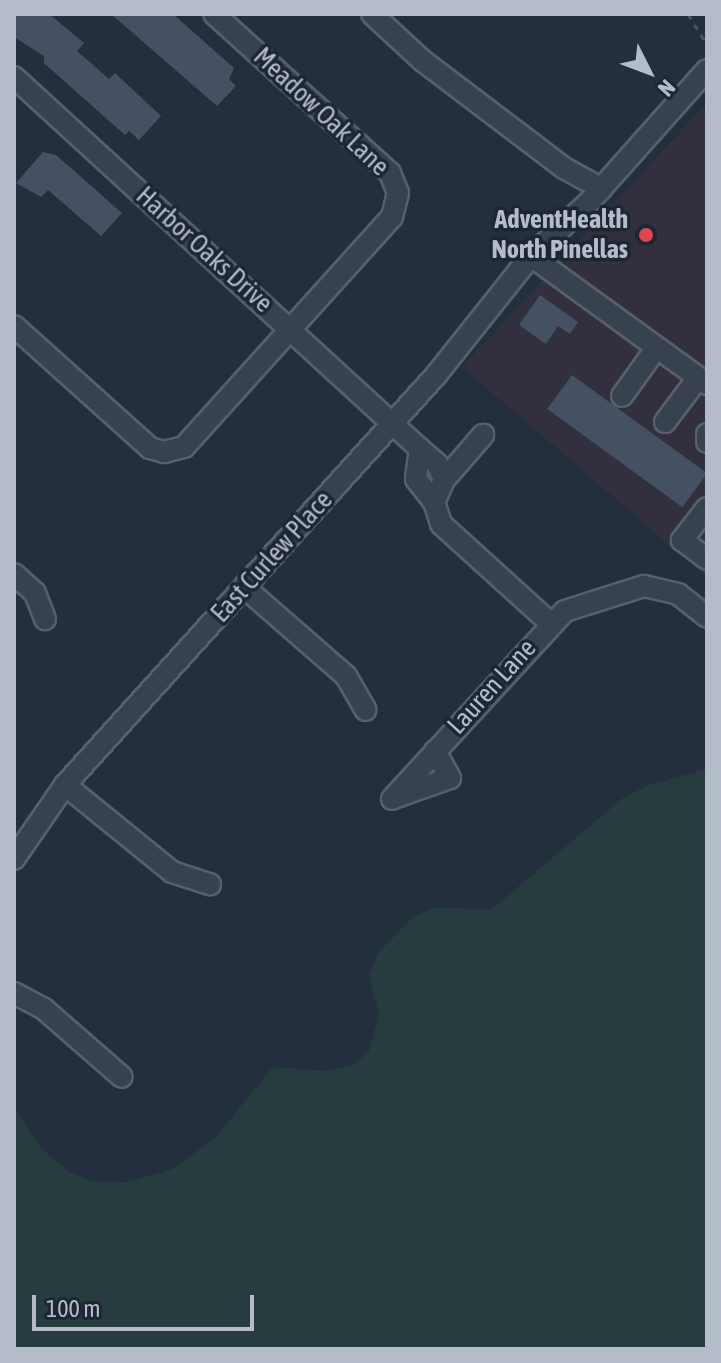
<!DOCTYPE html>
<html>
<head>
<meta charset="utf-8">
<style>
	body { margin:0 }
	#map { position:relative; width:721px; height:1363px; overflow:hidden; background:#242f3e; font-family:"Asap Condensed",sans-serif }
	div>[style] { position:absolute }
	.medical>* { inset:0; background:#32303f }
	.green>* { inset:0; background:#263c3f }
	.building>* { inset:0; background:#455162; transform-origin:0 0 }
	.path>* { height:3px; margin-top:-1.5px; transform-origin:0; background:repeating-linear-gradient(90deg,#44595c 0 6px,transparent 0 12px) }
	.roads { filter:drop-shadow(2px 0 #565f6c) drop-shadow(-2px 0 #565f6c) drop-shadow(0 2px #565f6c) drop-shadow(0 -2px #565f6c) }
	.minor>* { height:20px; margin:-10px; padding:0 10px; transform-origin:10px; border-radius:10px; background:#38414e }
	.dots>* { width:22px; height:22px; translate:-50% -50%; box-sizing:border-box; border:4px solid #1d2633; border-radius:50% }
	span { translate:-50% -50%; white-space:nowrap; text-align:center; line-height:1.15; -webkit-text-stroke:7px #1d2633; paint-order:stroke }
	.street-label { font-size:26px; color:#b4bcc9 }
	.poi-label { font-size:26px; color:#b4bcc9; font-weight:700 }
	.right { translate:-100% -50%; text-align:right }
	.frame { position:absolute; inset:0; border:16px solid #b4bcc9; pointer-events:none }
	.north { position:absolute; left:609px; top:32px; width:80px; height:80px; -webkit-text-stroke:6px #1d2633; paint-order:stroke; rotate:132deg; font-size:22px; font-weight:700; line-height:32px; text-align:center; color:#b4bcc9 }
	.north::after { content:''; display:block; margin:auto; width:28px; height:36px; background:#b4bcc9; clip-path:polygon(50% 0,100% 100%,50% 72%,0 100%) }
	.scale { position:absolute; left:32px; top:1295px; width:222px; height:36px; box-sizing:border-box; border:4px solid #b4bcc9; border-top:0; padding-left:10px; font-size:24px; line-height:28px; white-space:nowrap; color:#b4bcc9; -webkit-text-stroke:6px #1d2633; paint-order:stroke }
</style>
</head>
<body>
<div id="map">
	<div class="medical">
		<i style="clip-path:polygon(707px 103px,707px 577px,462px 367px)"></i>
	</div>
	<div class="green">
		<i style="clip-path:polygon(707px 769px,707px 1349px,14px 1349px,14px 1108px,41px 1148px,69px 1172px,91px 1181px,127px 1182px,172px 1169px,214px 1139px,273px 1067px,327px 1071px,353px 1065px,369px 1051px,379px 1014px,369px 976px,378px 953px,413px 917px,433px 908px,492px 909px,623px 798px,648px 785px)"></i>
	</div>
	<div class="building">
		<i style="clip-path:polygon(14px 14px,49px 14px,84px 43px,77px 51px,109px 79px,115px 73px,161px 116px,139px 140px,129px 131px,125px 135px,44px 63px,44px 56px,14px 37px)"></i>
		<i style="clip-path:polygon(111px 14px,173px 14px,234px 68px,229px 79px,236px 86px,217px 106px)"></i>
		<i style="clip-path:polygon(43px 152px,56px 155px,122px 213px,101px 236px,48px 190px,41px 197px,16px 183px)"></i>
		<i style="clip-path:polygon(540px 295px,578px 322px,570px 334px,558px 326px,546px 344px,519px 325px)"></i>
		<i style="left:572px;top:375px;width:167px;height:42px;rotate:36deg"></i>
	</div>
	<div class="path">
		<i style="left:688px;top:14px;width:36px;rotate:58deg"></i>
	</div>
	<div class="roads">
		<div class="minor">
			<i style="left:372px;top:14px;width:69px;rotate:42.7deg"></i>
			<i style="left:423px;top:61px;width:177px;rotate:37.2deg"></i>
			<i style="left:564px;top:168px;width:43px;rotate:28.9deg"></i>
			<i style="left:14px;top:77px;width:551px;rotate:42.5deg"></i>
			<i style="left:420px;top:449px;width:30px;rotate:98deg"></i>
			<i style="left:416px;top:479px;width:29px;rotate:52deg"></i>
			<i style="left:434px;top:502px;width:23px;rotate:72deg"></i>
			<i style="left:441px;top:524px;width:146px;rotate:42.2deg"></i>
			<i style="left:531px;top:256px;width:218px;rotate:36deg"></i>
			<i style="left:14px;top:326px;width:183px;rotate:41.9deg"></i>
			<i style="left:150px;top:448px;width:15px;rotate:16deg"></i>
			<i style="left:164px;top:452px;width:21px;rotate:-14deg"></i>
			<i style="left:184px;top:447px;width:310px;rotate:-47.9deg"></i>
			<i style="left:392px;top:217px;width:25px;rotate:-76deg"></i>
			<i style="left:398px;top:193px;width:22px;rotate:-112deg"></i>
			<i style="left:390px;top:173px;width:237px;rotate:-137.9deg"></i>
			<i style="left:622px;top:396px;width:57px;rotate:-54.3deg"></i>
			<i style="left:665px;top:422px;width:55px;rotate:-53.1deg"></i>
			<i style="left:707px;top:434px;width:8px;rotate:90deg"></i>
			<i style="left:420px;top:449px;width:23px;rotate:41deg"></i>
			<i style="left:437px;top:464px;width:17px;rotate:66deg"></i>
			<i style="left:444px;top:480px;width:24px;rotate:114deg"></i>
			<i style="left:444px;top:480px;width:60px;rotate:-49.1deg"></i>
			<i style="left:707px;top:508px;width:41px;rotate:128deg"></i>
			<i style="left:682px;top:540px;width:31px;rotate:37deg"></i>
			<i style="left:14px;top:574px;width:28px;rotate:42deg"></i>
			<i style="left:35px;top:593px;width:28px;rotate:69deg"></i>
			<i style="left:244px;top:587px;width:135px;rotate:41.1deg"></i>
			<i style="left:346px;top:676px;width:39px;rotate:60deg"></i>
			<i style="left:65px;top:785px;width:138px;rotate:39.1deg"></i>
			<i style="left:172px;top:872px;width:40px;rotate:18deg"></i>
			<i style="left:396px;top:797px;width:57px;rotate:-19.4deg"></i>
			<i style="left:450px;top:778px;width:31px;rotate:-119deg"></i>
			<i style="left:392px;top:799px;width:255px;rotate:-47.4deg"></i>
			<i style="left:565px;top:611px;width:83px;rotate:-17.6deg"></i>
			<i style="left:644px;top:586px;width:35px;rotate:13deg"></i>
			<i style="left:678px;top:594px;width:37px;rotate:38deg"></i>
			<i style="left:14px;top:859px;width:90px;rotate:-55.4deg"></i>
			<i style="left:65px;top:785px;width:554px;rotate:-47.85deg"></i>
			<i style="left:437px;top:374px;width:151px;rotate:-51.5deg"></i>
			<i style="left:531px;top:256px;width:82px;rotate:-43deg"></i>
			<i style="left:591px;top:200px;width:174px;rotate:-48.3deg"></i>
			<i style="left:14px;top:993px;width:34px;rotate:28deg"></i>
			<i style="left:44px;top:1009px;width:103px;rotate:41.1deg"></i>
		</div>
	</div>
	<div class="dots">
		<i style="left:646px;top:235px;background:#e0444e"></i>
	</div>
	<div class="street-label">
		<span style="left:321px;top:112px;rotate:43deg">Meadow Oak Lane</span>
		<span style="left:204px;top:250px;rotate:42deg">Harbor Oaks Drive</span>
		<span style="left:272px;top:557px;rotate:-48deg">East Curlew Place</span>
		<span style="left:492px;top:687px;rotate:-48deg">Lauren Lane</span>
	</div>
	<div class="poi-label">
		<span class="right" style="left:628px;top:235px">AdventHealth<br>North Pinellas</span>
	</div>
	<div class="frame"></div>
	<div class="north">N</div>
	<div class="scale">100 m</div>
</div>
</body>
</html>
